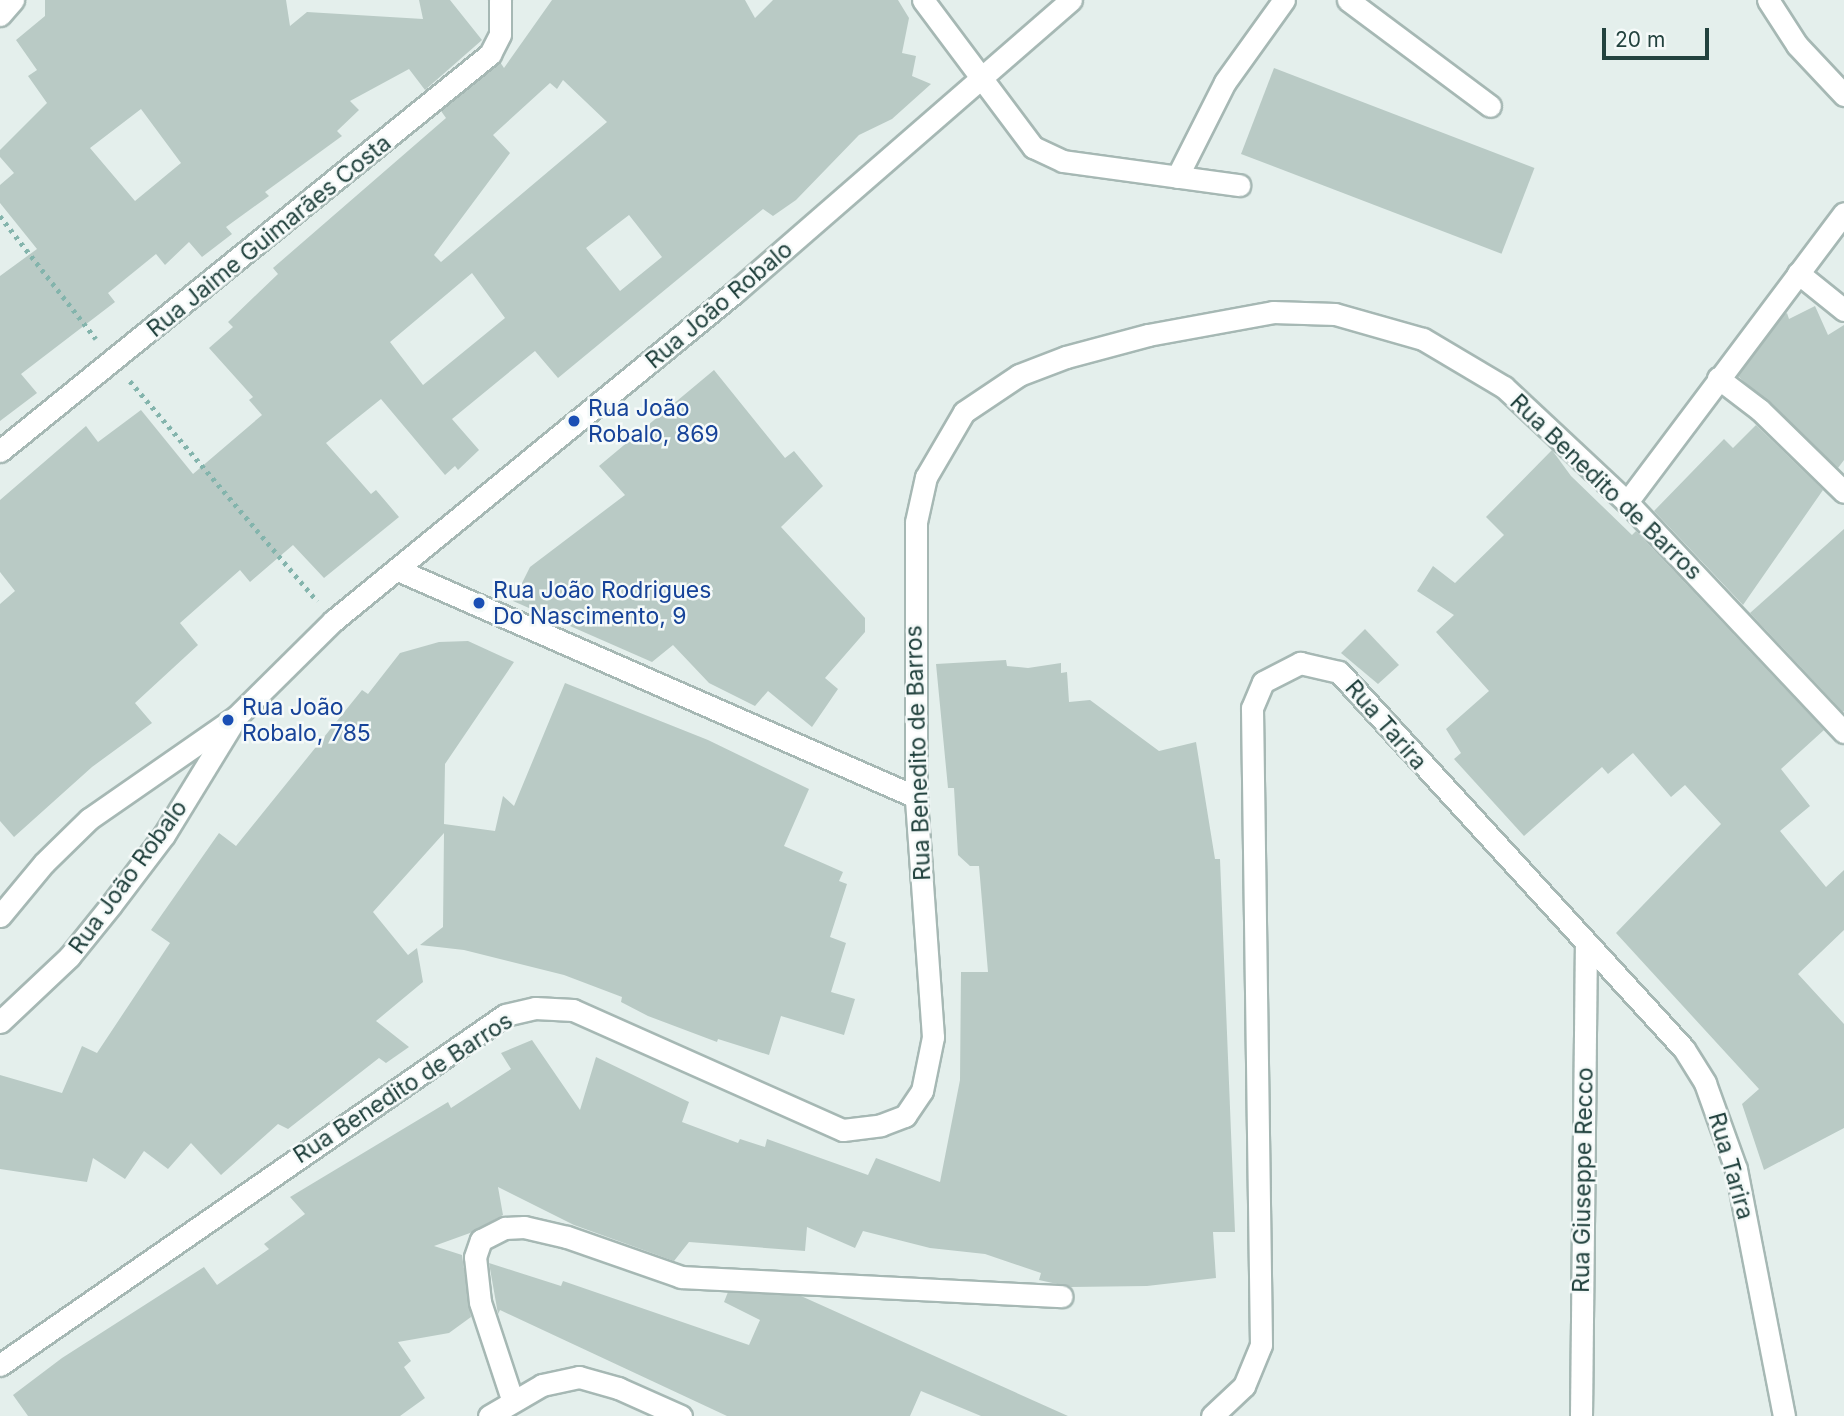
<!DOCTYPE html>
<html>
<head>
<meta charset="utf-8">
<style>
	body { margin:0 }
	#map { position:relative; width:1844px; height:1416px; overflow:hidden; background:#e4efec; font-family:Inter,sans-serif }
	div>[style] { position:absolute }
	.building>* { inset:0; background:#b9cac5; transform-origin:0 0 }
	.path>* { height:4.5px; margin-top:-2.25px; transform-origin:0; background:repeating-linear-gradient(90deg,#83b4ac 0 3.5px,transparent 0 8.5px) }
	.roads { filter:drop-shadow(2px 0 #a6b8b4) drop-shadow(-2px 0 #a6b8b4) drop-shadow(0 2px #a6b8b4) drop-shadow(0 -2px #a6b8b4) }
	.service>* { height:21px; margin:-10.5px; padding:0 10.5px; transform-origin:10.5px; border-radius:10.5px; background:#fff }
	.minor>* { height:21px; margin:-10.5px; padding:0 10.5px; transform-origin:10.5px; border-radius:10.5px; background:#fff }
	.dots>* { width:19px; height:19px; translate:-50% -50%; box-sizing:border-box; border:4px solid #f5faf9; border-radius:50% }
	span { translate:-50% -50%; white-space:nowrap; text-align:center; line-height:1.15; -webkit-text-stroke:5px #f5faf9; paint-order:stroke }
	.street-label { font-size:23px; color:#22423e }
	.transit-label { font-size:23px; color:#164399 }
	.left { translate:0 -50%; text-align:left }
	.scale { position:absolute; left:1602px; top:28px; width:107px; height:32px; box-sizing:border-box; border:4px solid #22423e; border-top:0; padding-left:9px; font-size:21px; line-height:24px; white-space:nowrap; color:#22423e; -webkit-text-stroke:5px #f5faf9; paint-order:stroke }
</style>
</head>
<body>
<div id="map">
	<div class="building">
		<i style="clip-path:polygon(evenodd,45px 0,286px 0,290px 26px,307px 12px,423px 19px,419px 0,450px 0,482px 40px,425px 90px,409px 69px,350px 101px,359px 110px,337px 131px,342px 136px,265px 192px,269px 196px,226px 227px,232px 234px,202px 257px,189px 242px,165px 265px,156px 254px,108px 293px,115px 302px,21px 374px,37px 393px,0 421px,0 276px,37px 249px,0 203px,0 185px,14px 173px,0 157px,0 150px,47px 103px,28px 76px,37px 70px,16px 40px,45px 16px,45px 0,141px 109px,181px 163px,135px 201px,90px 148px,141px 109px)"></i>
		<i style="clip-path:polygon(evenodd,552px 0,745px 0,755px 18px,773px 0,898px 0,909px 18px,902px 53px,916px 56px,912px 76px,931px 84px,892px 119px,859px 135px,796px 200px,773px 216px,763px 209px,558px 378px,535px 351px,452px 419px,479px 450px,458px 470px,455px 466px,445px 475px,381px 399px,326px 443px,371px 494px,376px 490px,399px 517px,324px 578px,293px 545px,250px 582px,240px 570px,180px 623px,198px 645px,135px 703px,152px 723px,92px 767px,14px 837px,0 821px,0 604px,15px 591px,0 572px,0 500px,86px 426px,98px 442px,141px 410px,193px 474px,262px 415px,249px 400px,253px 397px,209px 348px,233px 327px,228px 322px,278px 274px,273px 268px,446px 118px,441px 111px,500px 62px,504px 68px,552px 0,563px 80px,607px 122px,441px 262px,434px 255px,510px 153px,493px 135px,550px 83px,557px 89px,563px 80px,552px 0,629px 215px,662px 257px,620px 291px,586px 248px,629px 215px,552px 0,472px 273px,505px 318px,423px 385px,390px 342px,472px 273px)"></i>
		<i style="left:1274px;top:68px;width:279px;height:92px;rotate:21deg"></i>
		<i style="clip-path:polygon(1815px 306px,1828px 335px,1844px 325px,1844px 460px,1838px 468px,1738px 376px,1783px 315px,1787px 313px,1789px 319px)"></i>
		<i style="clip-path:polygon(714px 370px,785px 458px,794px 451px,823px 486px,781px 527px,865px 618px,865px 632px,825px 678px,838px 689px,812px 727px,768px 691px,755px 706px,709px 683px,673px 645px,652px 662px,513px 601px,530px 567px,625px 495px,599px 466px)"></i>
		<i style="clip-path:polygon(1756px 425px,1823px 490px,1743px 605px,1654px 511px,1724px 439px,1733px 448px)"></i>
		<i style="clip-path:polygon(1552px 450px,1571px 476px,1632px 535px,1636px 531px,1824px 730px,1781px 769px,1810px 806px,1780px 831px,1826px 887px,1844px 870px,1844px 930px,1798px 974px,1844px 1024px,1844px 1128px,1764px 1170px,1742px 1104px,1759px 1089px,1616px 933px,1721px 824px,1685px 785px,1671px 797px,1633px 753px,1608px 774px,1602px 767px,1524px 836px,1454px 759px,1461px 753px,1446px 729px,1489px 691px,1436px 632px,1454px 615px,1417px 591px,1433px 566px,1455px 583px,1504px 535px,1486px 517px)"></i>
		<i style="clip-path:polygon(1844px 529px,1844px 711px,1843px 712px,1750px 613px)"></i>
		<i style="clip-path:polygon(1365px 629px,1399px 665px,1378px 684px,1341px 653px)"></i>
		<i style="clip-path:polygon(468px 641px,514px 662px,445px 764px,444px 824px,495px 831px,503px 796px,514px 806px,565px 683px,708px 740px,809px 789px,784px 846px,843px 872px,839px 881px,847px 884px,830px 937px,846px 943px,831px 992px,855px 999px,844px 1035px,781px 1016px,769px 1055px,718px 1039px,717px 1042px,648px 1016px,621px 1002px,622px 997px,564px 975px,464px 950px,420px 945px,443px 927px,444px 833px,373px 912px,408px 955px,417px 948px,423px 982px,376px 1021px,409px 1047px,386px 1063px,379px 1058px,288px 1129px,278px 1124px,221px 1175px,191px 1143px,168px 1169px,144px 1151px,125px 1179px,93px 1158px,87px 1182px,0 1169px,0 1075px,62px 1093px,82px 1046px,97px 1053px,170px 943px,151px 930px,219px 833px,236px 846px,362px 690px,368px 694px,400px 653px,439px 642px)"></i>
		<i style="clip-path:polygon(1006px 660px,1007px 666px,1028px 668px,1061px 663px,1061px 673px,1067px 672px,1069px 702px,1090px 700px,1159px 751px,1196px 742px,1215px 859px,1220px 859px,1235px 1232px,1213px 1232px,1216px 1278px,1147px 1286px,1071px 1287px,1039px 1280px,1041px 1273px,985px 1254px,930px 1248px,863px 1231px,855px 1248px,807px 1227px,805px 1251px,689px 1242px,674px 1261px,574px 1225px,498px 1187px,503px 1215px,470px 1233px,434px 1246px,462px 1255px,471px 1317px,449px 1333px,398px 1342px,411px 1361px,404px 1367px,425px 1398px,400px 1416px,28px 1416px,13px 1395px,62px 1358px,204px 1267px,217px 1285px,269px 1249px,264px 1244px,305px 1214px,290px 1197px,448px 1102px,451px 1108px,511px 1069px,501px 1053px,532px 1040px,580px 1110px,596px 1057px,689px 1102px,682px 1122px,738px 1143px,740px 1139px,765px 1147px,767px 1139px,868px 1175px,876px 1158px,940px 1182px,960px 1080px,961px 972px,988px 972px,979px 866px,970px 866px,958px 855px,954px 788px,948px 788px,936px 664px)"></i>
		<i style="clip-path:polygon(489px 1263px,561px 1286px,563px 1281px,749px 1345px,760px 1320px,724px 1302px,728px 1292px,801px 1296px,1068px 1416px,981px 1416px,921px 1391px,910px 1416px,727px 1416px,500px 1310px,498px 1314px)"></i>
	</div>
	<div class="path">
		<i style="left:0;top:216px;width:156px;rotate:52deg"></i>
		<i style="left:130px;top:381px;width:289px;rotate:49.6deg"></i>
	</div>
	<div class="roads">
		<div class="service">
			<i style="left:1348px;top:0;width:177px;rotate:36.7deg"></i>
			<i style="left:1177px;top:177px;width:106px;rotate:-63.2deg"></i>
			<i style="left:1225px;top:82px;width:101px;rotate:-54.3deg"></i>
			<i style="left:1718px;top:378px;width:53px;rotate:37.3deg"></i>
			<i style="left:1760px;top:410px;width:117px;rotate:44.3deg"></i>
			<i style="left:512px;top:1399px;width:102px;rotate:-108.3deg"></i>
			<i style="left:480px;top:1302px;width:45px;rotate:-96.3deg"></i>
			<i style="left:475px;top:1257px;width:18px;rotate:-71deg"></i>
			<i style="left:481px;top:1240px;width:27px;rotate:-27deg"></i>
			<i style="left:505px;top:1228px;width:19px;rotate:-3deg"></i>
			<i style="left:524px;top:1227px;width:44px;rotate:13.1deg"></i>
			<i style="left:567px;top:1237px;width:121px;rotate:19.3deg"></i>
			<i style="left:681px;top:1277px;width:381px;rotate:2.9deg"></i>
		</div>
		<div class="minor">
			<i style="left:923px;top:0;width:184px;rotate:53.2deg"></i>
			<i style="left:1033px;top:147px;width:33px;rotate:25deg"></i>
			<i style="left:1063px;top:161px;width:178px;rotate:7.8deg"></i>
			<i style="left:1768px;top:0;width:54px;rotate:57.2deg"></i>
			<i style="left:1797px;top:45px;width:69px;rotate:46.8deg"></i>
			<i style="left:0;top:15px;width:20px;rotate:-49deg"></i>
			<i style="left:1798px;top:273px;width:59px;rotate:38.8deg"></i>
			<i style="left:0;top:451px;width:631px;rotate:-39.01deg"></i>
			<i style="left:490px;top:54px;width:22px;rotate:-63deg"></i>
			<i style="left:500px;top:34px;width:34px;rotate:-90deg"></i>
			<i style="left:1627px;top:502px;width:361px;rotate:-53.1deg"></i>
			<i style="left:398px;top:570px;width:566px;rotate:23.66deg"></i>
			<i style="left:0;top:916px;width:69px;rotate:-50.3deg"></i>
			<i style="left:44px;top:863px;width:63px;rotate:-44.4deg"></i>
			<i style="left:89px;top:819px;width:180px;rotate:-34.8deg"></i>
			<i style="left:237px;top:716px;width:135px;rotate:-44.7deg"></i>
			<i style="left:333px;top:621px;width:519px;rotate:-39.3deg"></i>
			<i style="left:735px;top:292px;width:445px;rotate:-41deg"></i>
			<i style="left:0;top:1022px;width:95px;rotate:-43.3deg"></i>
			<i style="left:69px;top:957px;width:67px;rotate:-51.1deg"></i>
			<i style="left:111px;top:905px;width:88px;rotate:-52.9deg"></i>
			<i style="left:164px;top:835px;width:130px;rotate:-58.5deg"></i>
			<i style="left:0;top:1365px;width:614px;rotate:-34.72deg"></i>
			<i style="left:505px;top:1015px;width:31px;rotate:-13deg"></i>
			<i style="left:535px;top:1008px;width:38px;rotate:3deg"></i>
			<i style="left:573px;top:1010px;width:295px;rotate:24deg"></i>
			<i style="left:843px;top:1130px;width:38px;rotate:-7deg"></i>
			<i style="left:881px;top:1125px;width:26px;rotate:-21deg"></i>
			<i style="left:905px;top:1116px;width:30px;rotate:-56deg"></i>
			<i style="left:922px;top:1091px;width:55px;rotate:-78.5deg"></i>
			<i style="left:933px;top:1037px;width:241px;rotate:-94.1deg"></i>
			<i style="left:916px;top:797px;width:275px;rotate:-90deg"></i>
			<i style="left:916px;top:522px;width:46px;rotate:-77.5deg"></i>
			<i style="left:926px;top:477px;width:75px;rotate:-59.7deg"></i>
			<i style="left:964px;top:412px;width:66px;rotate:-33.9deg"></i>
			<i style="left:1019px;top:375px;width:50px;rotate:-21deg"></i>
			<i style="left:1066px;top:357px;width:85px;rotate:-15deg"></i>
			<i style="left:1148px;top:335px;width:127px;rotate:-10.4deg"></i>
			<i style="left:1273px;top:312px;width:62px;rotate:1.8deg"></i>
			<i style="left:1335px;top:314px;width:91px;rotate:15.9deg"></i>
			<i style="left:1423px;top:339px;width:94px;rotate:30.7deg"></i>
			<i style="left:1504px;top:387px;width:168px;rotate:43.1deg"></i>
			<i style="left:1627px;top:502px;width:316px;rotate:46.7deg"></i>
			<i style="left:489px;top:1416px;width:61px;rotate:-30.3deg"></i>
			<i style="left:542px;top:1385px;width:38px;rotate:-12deg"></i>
			<i style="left:579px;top:1377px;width:41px;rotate:15.8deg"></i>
			<i style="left:618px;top:1388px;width:69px;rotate:24deg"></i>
			<i style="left:1212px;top:1416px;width:44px;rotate:-43.2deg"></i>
			<i style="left:1244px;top:1386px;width:44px;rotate:-67.5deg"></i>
			<i style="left:1261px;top:1345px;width:637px;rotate:-90.81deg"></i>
			<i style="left:1252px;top:708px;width:28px;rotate:-67deg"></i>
			<i style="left:1263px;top:682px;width:42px;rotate:-27.2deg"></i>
			<i style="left:1300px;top:663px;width:40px;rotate:13deg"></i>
			<i style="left:1339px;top:672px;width:511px;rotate:47.54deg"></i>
			<i style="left:1684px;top:1049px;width:40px;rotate:58deg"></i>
			<i style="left:1705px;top:1083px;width:91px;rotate:70.2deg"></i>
			<i style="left:1736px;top:1169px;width:252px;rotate:79deg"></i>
			<i style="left:1581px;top:1416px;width:472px;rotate:-89.4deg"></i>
		</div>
	</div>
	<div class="dots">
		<i style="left:574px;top:421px;background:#1a4fb4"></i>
		<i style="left:479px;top:603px;background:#1a4fb4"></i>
		<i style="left:228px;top:720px;background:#1a4fb4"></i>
	</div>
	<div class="street-label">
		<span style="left:269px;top:236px;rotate:-39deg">Rua Jaime Guimarães Costa</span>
		<span style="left:719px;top:305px;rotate:-40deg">Rua João Robalo</span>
		<span style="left:1606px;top:487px;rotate:44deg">Rua Benedito de Barros</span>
		<span style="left:1386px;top:725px;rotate:49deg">Rua Tarira</span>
		<span style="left:918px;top:753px;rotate:-92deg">Rua Benedito de Barros</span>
		<span style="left:128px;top:877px;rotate:-54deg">Rua João Robalo</span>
		<span style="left:403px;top:1088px;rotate:-33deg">Rua Benedito de Barros</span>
		<span style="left:1731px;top:1166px;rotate:74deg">Rua Tarira</span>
		<span style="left:1583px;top:1180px;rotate:-89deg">Rua Giuseppe Recco</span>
	</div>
	<div class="transit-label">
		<span class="left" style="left:588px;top:421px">Rua João<br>Robalo, 869</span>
		<span class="left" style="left:493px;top:603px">Rua João Rodrigues<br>Do Nascimento, 9</span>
		<span class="left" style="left:242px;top:720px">Rua João<br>Robalo, 785</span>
	</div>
	<div class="scale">20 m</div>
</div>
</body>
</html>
